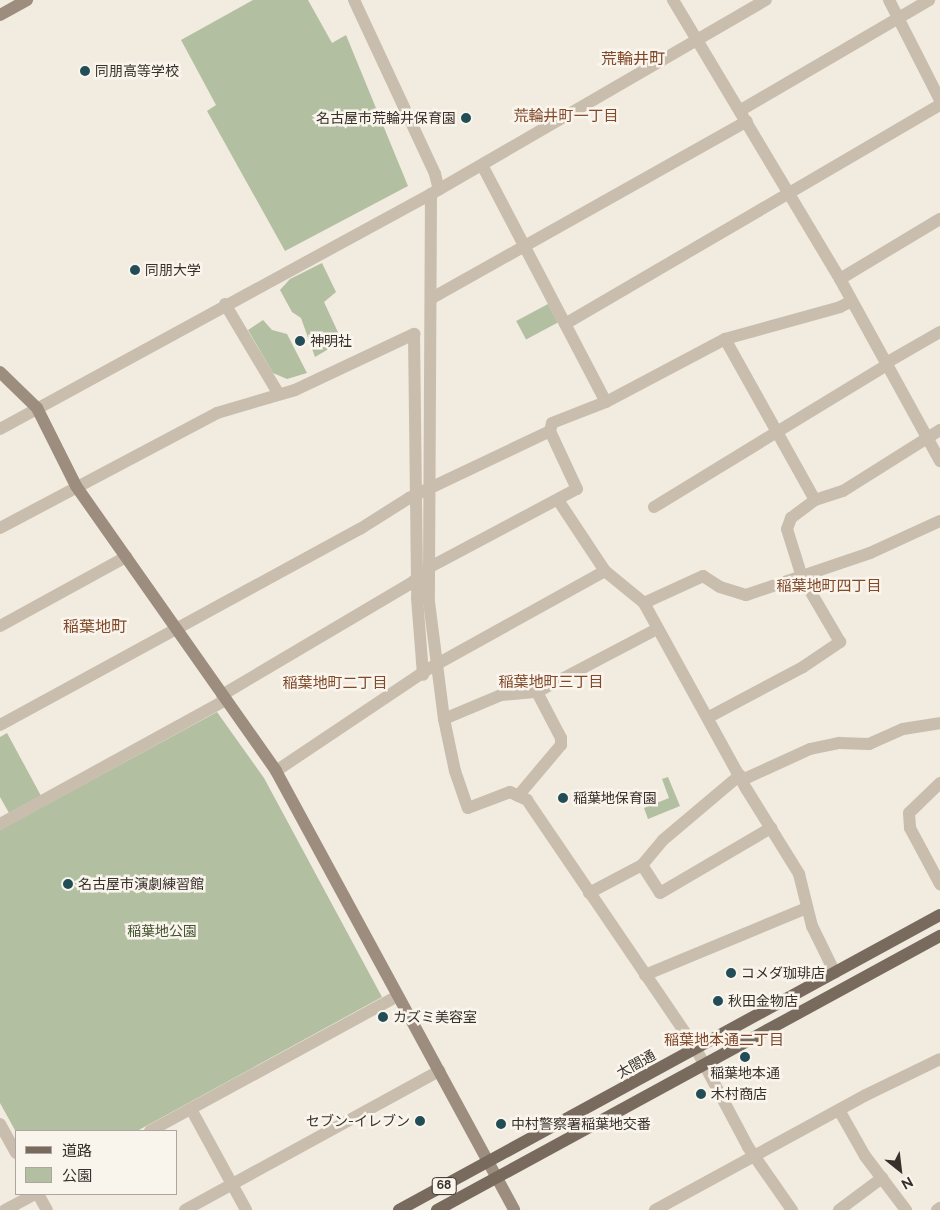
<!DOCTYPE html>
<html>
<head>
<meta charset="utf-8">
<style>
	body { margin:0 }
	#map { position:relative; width:940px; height:1210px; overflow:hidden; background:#f1ebe0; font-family:Raleway,"Noto Sans JP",sans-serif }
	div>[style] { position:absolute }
	.green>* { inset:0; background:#b2c0a1; transform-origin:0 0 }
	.street>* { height:12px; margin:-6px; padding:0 6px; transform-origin:6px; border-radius:6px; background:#c9bdad }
	.secondary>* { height:12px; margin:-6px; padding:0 6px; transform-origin:6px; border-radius:6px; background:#9d8d7e }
	.primary>* { height:12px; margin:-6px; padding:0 6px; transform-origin:6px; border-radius:6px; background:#786a5d }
	.dots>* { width:14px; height:14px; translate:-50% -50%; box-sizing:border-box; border:2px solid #f9f5ed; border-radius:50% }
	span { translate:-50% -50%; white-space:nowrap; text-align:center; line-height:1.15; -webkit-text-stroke:5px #f9f5ed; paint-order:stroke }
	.shield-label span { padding:1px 4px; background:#f9f5ed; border:1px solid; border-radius:4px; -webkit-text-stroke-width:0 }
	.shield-label { font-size:12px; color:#38302b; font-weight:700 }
	.poi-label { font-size:14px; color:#38302b }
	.left { translate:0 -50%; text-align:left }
	.right { translate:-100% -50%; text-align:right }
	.park-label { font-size:14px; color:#435430 }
	.street-label { font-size:14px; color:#38302b }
	.neighbourhood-label { font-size:15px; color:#81492a }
	.quarter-label { font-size:16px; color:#81492a }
	.legend { position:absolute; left:15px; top:1130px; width:162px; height:65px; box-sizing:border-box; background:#f9f5ed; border:1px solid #aca69f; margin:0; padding:6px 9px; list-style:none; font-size:15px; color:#38302b }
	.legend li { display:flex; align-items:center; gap:10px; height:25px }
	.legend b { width:25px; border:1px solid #aca69f }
	.north { position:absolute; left:875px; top:1145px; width:50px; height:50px; -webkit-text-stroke:4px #f9f5ed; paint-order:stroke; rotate:151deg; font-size:14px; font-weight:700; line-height:20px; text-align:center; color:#38302b }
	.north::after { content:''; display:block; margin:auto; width:18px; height:22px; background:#38302b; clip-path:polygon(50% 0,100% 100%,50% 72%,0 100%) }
</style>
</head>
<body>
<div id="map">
	<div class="green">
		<i style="clip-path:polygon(253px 0,308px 0,332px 43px,346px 35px,408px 186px,285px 251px,207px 111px,216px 105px,181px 40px)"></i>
		<i style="clip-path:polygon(322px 263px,336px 292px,324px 302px,342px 341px,315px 357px,301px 318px,292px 312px,280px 290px,290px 279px)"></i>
		<i style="left:548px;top:304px;width:21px;height:36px;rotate:62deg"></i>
		<i style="clip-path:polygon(263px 320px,272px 330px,287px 334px,307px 373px,287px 379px,273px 373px,248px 330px)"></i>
		<i style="clip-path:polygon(217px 712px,264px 778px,382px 997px,137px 1131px,16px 1132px,0 1103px,0 830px,14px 822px,0 797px,0 737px,7px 733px,46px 805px)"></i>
		<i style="clip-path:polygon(668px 777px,680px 806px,648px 819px,644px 808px,669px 798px,662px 779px)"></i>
	</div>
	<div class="street">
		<i style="left:354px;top:0;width:192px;rotate:65deg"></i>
		<i style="left:435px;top:174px;width:16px;rotate:76deg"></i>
		<i style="left:673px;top:0;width:325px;rotate:59.1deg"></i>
		<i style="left:840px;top:279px;width:208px;rotate:61.2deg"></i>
		<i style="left:889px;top:0;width:112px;rotate:63deg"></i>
		<i style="left:741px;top:110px;width:218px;rotate:-30.3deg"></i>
		<i style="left:482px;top:165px;width:267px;rotate:62.4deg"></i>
		<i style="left:431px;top:194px;width:408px;rotate:90.3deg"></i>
		<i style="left:429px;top:602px;width:118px;rotate:82.7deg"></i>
		<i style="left:444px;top:719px;width:53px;rotate:78.1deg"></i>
		<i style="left:455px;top:771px;width:39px;rotate:71deg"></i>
		<i style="left:468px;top:808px;width:45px;rotate:-20.9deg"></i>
		<i style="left:510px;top:792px;width:19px;rotate:25deg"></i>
		<i style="left:527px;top:800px;width:301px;rotate:55.8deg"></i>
		<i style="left:696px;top:1049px;width:111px;rotate:62deg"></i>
		<i style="left:748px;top:1147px;width:77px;rotate:55.1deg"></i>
		<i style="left:840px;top:279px;width:117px;rotate:-31deg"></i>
		<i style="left:432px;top:298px;width:361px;rotate:-29.3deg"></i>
		<i style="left:225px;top:304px;width:104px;rotate:59.2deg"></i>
		<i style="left:565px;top:324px;width:434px;rotate:-30.3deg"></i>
		<i style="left:725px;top:339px;width:184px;rotate:60.8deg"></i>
		<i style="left:815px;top:500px;width:29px;rotate:-18deg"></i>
		<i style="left:843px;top:491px;width:115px;rotate:-32.2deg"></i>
		<i style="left:886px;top:363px;width:62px;rotate:-29.9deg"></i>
		<i style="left:0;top:429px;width:491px;rotate:-28.6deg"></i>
		<i style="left:431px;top:194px;width:387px;rotate:-30.1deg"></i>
		<i style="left:558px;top:500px;width:85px;rotate:56.5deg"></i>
		<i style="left:605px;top:571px;width:50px;rotate:39.4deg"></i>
		<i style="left:644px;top:603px;width:213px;rotate:61.2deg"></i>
		<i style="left:747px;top:790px;width:99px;rotate:58.2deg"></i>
		<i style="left:799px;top:874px;width:54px;rotate:76deg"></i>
		<i style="left:812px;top:926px;width:52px;rotate:63.9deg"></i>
		<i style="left:654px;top:507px;width:273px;rotate:-31.4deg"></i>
		<i style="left:0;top:528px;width:246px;rotate:-27.9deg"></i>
		<i style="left:217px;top:413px;width:81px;rotate:-16.4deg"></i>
		<i style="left:295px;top:390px;width:132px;rotate:-25.2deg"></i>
		<i style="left:414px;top:334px;width:264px;rotate:89.3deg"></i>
		<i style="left:417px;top:598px;width:77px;rotate:85.5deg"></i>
		<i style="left:644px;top:603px;width:65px;rotate:-24.6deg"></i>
		<i style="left:703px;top:576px;width:20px;rotate:33deg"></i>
		<i style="left:720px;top:587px;width:27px;rotate:17deg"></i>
		<i style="left:746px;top:595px;width:131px;rotate:-18.7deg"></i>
		<i style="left:870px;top:553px;width:77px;rotate:-24.6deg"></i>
		<i style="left:0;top:626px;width:144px;rotate:-28.7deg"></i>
		<i style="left:222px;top:695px;width:218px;rotate:-30.6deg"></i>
		<i style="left:410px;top:584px;width:26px;rotate:-40deg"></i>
		<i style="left:430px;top:567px;width:166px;rotate:-28deg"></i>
		<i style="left:577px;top:489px;width:64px;rotate:-115deg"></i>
		<i style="left:709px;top:717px;width:106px;rotate:-28deg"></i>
		<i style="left:803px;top:667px;width:45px;rotate:-34deg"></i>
		<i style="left:840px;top:642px;width:75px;rotate:-120.3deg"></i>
		<i style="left:802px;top:577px;width:50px;rotate:-107.4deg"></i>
		<i style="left:787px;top:529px;width:12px;rotate:-70deg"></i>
		<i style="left:791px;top:518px;width:30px;rotate:-37deg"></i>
		<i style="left:444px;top:719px;width:62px;rotate:-22.8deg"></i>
		<i style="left:501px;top:695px;width:36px;rotate:-5deg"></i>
		<i style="left:537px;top:692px;width:136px;rotate:-27.7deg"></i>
		<i style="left:0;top:725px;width:410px;rotate:-28.6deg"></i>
		<i style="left:360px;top:529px;width:58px;rotate:-32.3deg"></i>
		<i style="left:409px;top:498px;width:156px;rotate:-25.4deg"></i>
		<i style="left:550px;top:431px;width:8px;rotate:-76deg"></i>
		<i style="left:552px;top:423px;width:58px;rotate:-21.3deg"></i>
		<i style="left:606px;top:402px;width:135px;rotate:-27.9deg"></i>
		<i style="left:725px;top:339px;width:119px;rotate:-15.5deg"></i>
		<i style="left:840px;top:307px;width:13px;rotate:-27deg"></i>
		<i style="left:276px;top:771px;width:185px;rotate:-33.8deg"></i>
		<i style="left:430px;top:668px;width:200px;rotate:-29deg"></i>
		<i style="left:740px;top:775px;width:101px;rotate:139.8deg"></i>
		<i style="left:663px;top:840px;width:33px;rotate:130deg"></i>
		<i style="left:642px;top:865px;width:33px;rotate:57deg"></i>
		<i style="left:660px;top:893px;width:129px;rotate:-30.4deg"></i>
		<i style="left:742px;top:780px;width:75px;rotate:-24.5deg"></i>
		<i style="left:810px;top:749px;width:30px;rotate:-12deg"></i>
		<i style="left:839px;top:743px;width:30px;rotate:2deg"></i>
		<i style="left:869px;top:744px;width:37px;rotate:-24deg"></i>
		<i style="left:903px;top:729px;width:37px;rotate:-9deg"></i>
		<i style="left:940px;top:783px;width:43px;rotate:135.9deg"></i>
		<i style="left:909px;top:813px;width:15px;rotate:86deg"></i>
		<i style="left:910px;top:828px;width:64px;rotate:61.8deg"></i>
		<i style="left:518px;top:796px;width:67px;rotate:-49.9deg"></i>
		<i style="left:561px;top:745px;width:7px;rotate:-90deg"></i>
		<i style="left:561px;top:738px;width:52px;rotate:-117.6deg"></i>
		<i style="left:0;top:824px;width:258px;rotate:-28.8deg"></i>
		<i style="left:589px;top:893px;width:60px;rotate:-27.8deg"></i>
		<i style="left:645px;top:975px;width:175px;rotate:-22.5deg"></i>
		<i style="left:191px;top:1109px;width:115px;rotate:61.4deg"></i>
		<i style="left:839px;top:1110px;width:53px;rotate:60.5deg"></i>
		<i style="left:865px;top:1156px;width:68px;rotate:52.8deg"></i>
		<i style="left:0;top:1124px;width:33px;rotate:61deg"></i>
		<i style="left:150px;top:1131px;width:282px;rotate:-28.6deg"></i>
		<i style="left:38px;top:1194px;width:18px;rotate:61deg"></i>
		<i style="left:5px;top:1210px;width:34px;rotate:-28deg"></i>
		<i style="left:185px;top:1210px;width:290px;rotate:-28.7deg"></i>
		<i style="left:655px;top:1210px;width:240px;rotate:-28.6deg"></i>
		<i style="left:866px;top:1095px;width:82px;rotate:-25.9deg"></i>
		<i style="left:839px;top:1210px;width:54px;rotate:-36.7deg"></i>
		<i style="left:937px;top:1210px;width:4px;rotate:-34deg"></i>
	</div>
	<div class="secondary">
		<i style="left:0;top:15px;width:31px;rotate:-29deg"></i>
		<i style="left:0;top:372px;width:52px;rotate:44.2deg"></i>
		<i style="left:37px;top:408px;width:87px;rotate:63.4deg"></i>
		<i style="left:76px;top:486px;width:348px;rotate:54.9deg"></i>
		<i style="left:276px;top:771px;width:499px;rotate:61.5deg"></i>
	</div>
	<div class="primary">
		<i style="left:399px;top:1210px;width:616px;rotate:-28.6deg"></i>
		<i style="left:437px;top:1210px;width:573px;rotate:-28.58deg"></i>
	</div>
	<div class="dots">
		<i style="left:85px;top:71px;background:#234d56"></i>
		<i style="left:466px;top:118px;background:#234d56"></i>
		<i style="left:135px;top:270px;background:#234d56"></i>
		<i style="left:300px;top:341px;background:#234d56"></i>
		<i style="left:563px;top:798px;background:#234d56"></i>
		<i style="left:68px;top:884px;background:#234d56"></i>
		<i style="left:731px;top:973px;background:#234d56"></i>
		<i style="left:718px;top:1001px;background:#234d56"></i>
		<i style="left:383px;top:1017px;background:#234d56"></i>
		<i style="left:745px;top:1057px;background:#234d56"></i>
		<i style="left:701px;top:1094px;background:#234d56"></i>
		<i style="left:420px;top:1121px;background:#234d56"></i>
		<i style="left:501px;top:1124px;background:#234d56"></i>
	</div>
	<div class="shield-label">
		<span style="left:444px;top:1186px">68</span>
	</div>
	<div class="poi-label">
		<span class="left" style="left:95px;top:71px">同朋高等学校</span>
		<span class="right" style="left:456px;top:118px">名古屋市荒輪井保育園</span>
		<span class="left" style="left:145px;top:270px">同朋大学</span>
		<span class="left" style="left:310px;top:341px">神明社</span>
		<span class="left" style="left:573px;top:798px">稲葉地保育園</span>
		<span class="left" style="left:78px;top:884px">名古屋市演劇練習館</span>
		<span class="left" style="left:741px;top:973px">コメダ珈琲店</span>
		<span class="left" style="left:728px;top:1001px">秋田金物店</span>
		<span class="left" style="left:393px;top:1017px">カズミ美容室</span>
		<span style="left:745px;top:1073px">稲葉地本通</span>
		<span class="left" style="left:711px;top:1094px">木村商店</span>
		<span class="right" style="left:410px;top:1121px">セブン-イレブン</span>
		<span class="left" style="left:511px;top:1124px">中村警察署稲葉地交番</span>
	</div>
	<div class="park-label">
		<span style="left:162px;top:931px">稲葉地公園</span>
	</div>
	<div class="street-label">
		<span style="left:636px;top:1064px;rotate:-29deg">太閤通</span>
	</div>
	<div class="neighbourhood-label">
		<span style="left:566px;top:117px">荒輪井町一丁目</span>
		<span style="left:829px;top:587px">稲葉地町四丁目</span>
		<span style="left:551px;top:683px">稲葉地町三丁目</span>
		<span style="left:335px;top:684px">稲葉地町二丁目</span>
		<span style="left:724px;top:1041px">稲葉地本通二丁目</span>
	</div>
	<div class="quarter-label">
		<span style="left:633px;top:59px">荒輪井町</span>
		<span style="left:95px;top:627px">稲葉地町</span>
	</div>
	<ul class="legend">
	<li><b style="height:6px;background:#786a5d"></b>道路</li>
	<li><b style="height:14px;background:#b2c0a1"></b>公園</li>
	</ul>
	<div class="north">N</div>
</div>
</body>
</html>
